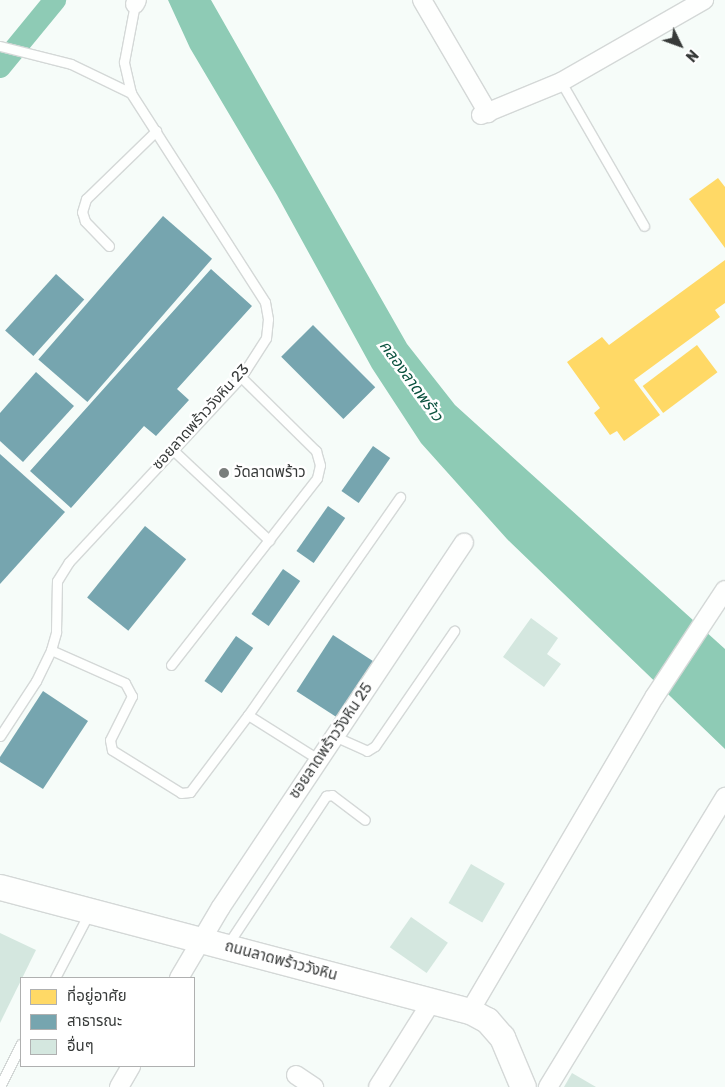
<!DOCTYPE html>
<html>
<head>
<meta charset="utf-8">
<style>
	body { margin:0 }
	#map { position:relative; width:725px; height:1087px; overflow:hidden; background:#f6fcf9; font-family:Rubik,"Noto Sans Thai",sans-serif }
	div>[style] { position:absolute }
	.water>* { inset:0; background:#8ecbb5 }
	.homes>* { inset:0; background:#ffd966; transform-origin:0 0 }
	.public>* { inset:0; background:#76a5af; transform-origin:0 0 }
	.canal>* { height:22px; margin:-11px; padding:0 11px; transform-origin:11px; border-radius:11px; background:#8ecbb5 }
	.building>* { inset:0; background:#d4e7df; transform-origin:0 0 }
	.roads { filter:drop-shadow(1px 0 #d4d8d7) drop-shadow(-1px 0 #d4d8d7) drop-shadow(0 1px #d4d8d7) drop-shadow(0 -1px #d4d8d7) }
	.lane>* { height:9px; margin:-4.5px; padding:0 4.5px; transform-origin:4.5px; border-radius:4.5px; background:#fefffe }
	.street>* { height:18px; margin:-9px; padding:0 9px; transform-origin:9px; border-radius:9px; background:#fefffe }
	.secondary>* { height:25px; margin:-12.5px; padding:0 12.5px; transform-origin:12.5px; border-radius:12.5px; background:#fefffe }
	.dots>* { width:14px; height:14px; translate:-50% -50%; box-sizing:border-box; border:2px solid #fff; border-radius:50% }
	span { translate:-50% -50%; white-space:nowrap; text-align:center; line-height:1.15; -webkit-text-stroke:5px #fff; paint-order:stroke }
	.street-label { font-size:15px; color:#373a39 }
	.poi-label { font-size:15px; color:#373a39 }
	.left { translate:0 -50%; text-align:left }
	.water-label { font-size:16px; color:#0a523e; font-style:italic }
	.legend { position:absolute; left:20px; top:977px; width:175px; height:90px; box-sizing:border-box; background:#fff; border:1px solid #afb0b0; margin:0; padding:6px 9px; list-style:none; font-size:15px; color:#373a39 }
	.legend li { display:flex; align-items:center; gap:10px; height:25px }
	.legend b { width:25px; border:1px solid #afb0b0 }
	.north { position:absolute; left:655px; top:20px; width:50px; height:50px; -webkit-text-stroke:4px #fff; paint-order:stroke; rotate:132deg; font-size:14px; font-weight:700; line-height:20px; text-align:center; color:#373a39 }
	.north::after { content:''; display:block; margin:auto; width:18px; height:22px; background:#373a39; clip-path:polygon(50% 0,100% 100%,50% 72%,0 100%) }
</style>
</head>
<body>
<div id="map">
	<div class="water">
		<i style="clip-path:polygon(168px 0,211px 0,407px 344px,455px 405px,725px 649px,725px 749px,507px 539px,421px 443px,372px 368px,277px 195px,190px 48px)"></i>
	</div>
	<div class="homes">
		<i style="clip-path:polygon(718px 178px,725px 187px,725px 248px,689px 199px)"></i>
		<i style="clip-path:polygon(725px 260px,725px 303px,715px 310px,720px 317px,634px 380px,660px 415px,624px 441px,617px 431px,610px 435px,594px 413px,600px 408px,567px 362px,602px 337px,609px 345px)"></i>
		<i style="left:697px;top:345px;width:34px;height:68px;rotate:53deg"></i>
	</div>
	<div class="public">
		<i style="left:163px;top:216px;width:65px;height:190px;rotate:41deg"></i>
		<i style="clip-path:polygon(211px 269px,252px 306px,177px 389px,189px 400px,156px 436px,144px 426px,71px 508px,30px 471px)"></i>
		<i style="left:56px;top:274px;width:38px;height:76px;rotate:42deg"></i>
		<i style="left:313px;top:325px;width:88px;height:45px;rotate:45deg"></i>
		<i style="clip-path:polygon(36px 372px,74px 406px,23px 462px,0 441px,0 413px)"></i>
		<i style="left:373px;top:446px;width:21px;height:55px;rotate:35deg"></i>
		<i style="clip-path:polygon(0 454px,65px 512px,0 584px)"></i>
		<i style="left:328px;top:506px;width:21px;height:55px;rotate:35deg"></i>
		<i style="left:145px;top:526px;width:53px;height:92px;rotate:39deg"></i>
		<i style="left:283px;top:569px;width:21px;height:55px;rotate:35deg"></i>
		<i style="left:333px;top:635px;width:48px;height:67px;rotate:33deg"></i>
		<i style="left:236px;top:636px;width:21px;height:55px;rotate:35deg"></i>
		<i style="clip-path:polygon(43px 691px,88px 721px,43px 789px,0 762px,0 757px)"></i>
	</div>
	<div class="canal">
		<i style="left:0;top:67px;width:87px;rotate:-50.6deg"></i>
	</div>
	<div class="building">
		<i style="clip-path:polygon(531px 618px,558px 638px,547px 654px,561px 664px,544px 687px,503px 657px)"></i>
		<i style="left:471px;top:864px;width:39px;height:45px;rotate:30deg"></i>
		<i style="left:411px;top:917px;width:45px;height:37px;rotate:35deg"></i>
		<i style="clip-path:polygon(0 933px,36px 950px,0 1023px)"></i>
		<i style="clip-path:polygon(572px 1073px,596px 1087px,564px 1087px)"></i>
	</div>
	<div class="roads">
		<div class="lane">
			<i style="left:0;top:46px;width:73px;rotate:14.2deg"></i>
			<i style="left:71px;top:64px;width:67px;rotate:25.8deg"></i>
			<i style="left:561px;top:82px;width:166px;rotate:60deg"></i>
			<i style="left:109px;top:246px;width:35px;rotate:-134deg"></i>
			<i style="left:85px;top:221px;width:9px;rotate:-108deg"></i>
			<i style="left:82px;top:212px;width:14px;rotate:-73deg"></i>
			<i style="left:86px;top:199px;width:98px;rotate:-44.2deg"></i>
			<i style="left:173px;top:450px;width:132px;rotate:43.2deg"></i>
			<i style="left:51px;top:650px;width:81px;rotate:24deg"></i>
			<i style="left:125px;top:683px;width:15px;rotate:62deg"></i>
			<i style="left:132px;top:696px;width:49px;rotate:116.6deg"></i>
			<i style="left:110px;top:740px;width:10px;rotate:79deg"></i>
			<i style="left:112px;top:750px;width:81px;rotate:31.9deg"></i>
			<i style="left:181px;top:793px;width:9px;rotate:-6deg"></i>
			<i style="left:190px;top:792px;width:96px;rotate:-53deg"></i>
			<i style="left:248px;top:715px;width:266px;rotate:-55.1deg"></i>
			<i style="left:171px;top:665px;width:237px;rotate:-52deg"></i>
			<i style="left:317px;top:478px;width:13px;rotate:-77deg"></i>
			<i style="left:320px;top:465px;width:15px;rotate:-106deg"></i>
			<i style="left:316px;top:451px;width:105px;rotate:-135.4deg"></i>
			<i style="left:248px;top:715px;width:83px;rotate:32.2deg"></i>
			<i style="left:0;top:736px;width:66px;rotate:-56.8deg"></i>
			<i style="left:36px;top:681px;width:34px;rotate:-64deg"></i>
			<i style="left:51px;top:650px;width:19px;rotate:-74deg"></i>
			<i style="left:56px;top:632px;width:51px;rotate:-88.9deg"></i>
			<i style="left:57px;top:581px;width:22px;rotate:-58deg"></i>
			<i style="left:69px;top:562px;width:253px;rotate:-47.1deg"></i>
			<i style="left:241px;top:377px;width:46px;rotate:-57.3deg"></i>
			<i style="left:266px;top:338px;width:19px;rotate:-84deg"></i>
			<i style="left:268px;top:319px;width:17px;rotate:-100deg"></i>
			<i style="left:265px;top:302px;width:248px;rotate:-122.7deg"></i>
			<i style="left:131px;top:93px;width:32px;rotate:-103deg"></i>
			<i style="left:124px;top:62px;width:59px;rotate:-79.3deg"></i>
			<i style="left:334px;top:736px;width:36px;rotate:24deg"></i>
			<i style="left:367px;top:751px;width:9px;rotate:-32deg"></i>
			<i style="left:375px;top:746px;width:140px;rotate:-55.5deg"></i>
			<i style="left:228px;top:944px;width:178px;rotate:-56.5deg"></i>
			<i style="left:326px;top:796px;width:6px;rotate:-9deg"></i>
			<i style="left:332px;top:795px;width:41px;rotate:37.1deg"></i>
			<i style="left:55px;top:978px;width:73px;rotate:-62.4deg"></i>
			<i style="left:0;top:1086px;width:47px;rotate:-63.4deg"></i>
		</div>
		<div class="street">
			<i style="left:422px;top:0;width:131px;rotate:59.7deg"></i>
			<i style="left:135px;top:4px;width:4px;rotate:-63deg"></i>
			<i style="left:481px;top:115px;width:87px;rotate:-22.4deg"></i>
			<i style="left:561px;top:82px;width:165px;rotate:-29.8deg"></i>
			<i style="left:179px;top:978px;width:82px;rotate:-59.4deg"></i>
			<i style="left:221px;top:907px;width:438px;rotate:-56.3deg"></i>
			<i style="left:470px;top:1011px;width:365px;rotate:-59.6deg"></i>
			<i style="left:655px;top:696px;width:127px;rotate:-56.6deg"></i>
			<i style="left:296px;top:1075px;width:22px;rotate:34deg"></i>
			<i style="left:119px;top:1087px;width:24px;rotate:-60deg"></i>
			<i style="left:378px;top:1087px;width:102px;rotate:-57.9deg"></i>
			<i style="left:548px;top:1087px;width:340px;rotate:-58.6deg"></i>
		</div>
		<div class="secondary">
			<i style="left:0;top:887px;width:486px;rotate:14.8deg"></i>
			<i style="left:470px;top:1011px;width:19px;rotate:28deg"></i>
			<i style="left:487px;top:1020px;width:23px;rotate:49deg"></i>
			<i style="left:502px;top:1037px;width:54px;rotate:67.2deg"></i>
		</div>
	</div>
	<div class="dots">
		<i style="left:224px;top:473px;background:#7a7e7c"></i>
	</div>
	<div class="street-label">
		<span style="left:201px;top:417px;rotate:-48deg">ซอยลาดพร้าววังหิน 23</span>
		<span style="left:331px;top:741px;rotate:-56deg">ซอยลาดพร้าววังหิน 25</span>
		<span style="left:281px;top:961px;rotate:15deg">ถนนลาดพร้าววังหิน</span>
	</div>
	<div class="poi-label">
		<span class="left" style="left:234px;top:473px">วัดลาดพร้าว</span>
	</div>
	<div class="water-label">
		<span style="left:411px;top:381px;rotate:54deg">คลองลาดพร้าว</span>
	</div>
	<ul class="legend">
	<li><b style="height:14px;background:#ffd966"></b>ที่อยู่อาศัย</li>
	<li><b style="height:14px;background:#76a5af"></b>สาธารณะ</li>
	<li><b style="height:14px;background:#d4e7df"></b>อื่นๆ</li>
	</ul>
	<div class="north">N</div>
</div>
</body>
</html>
